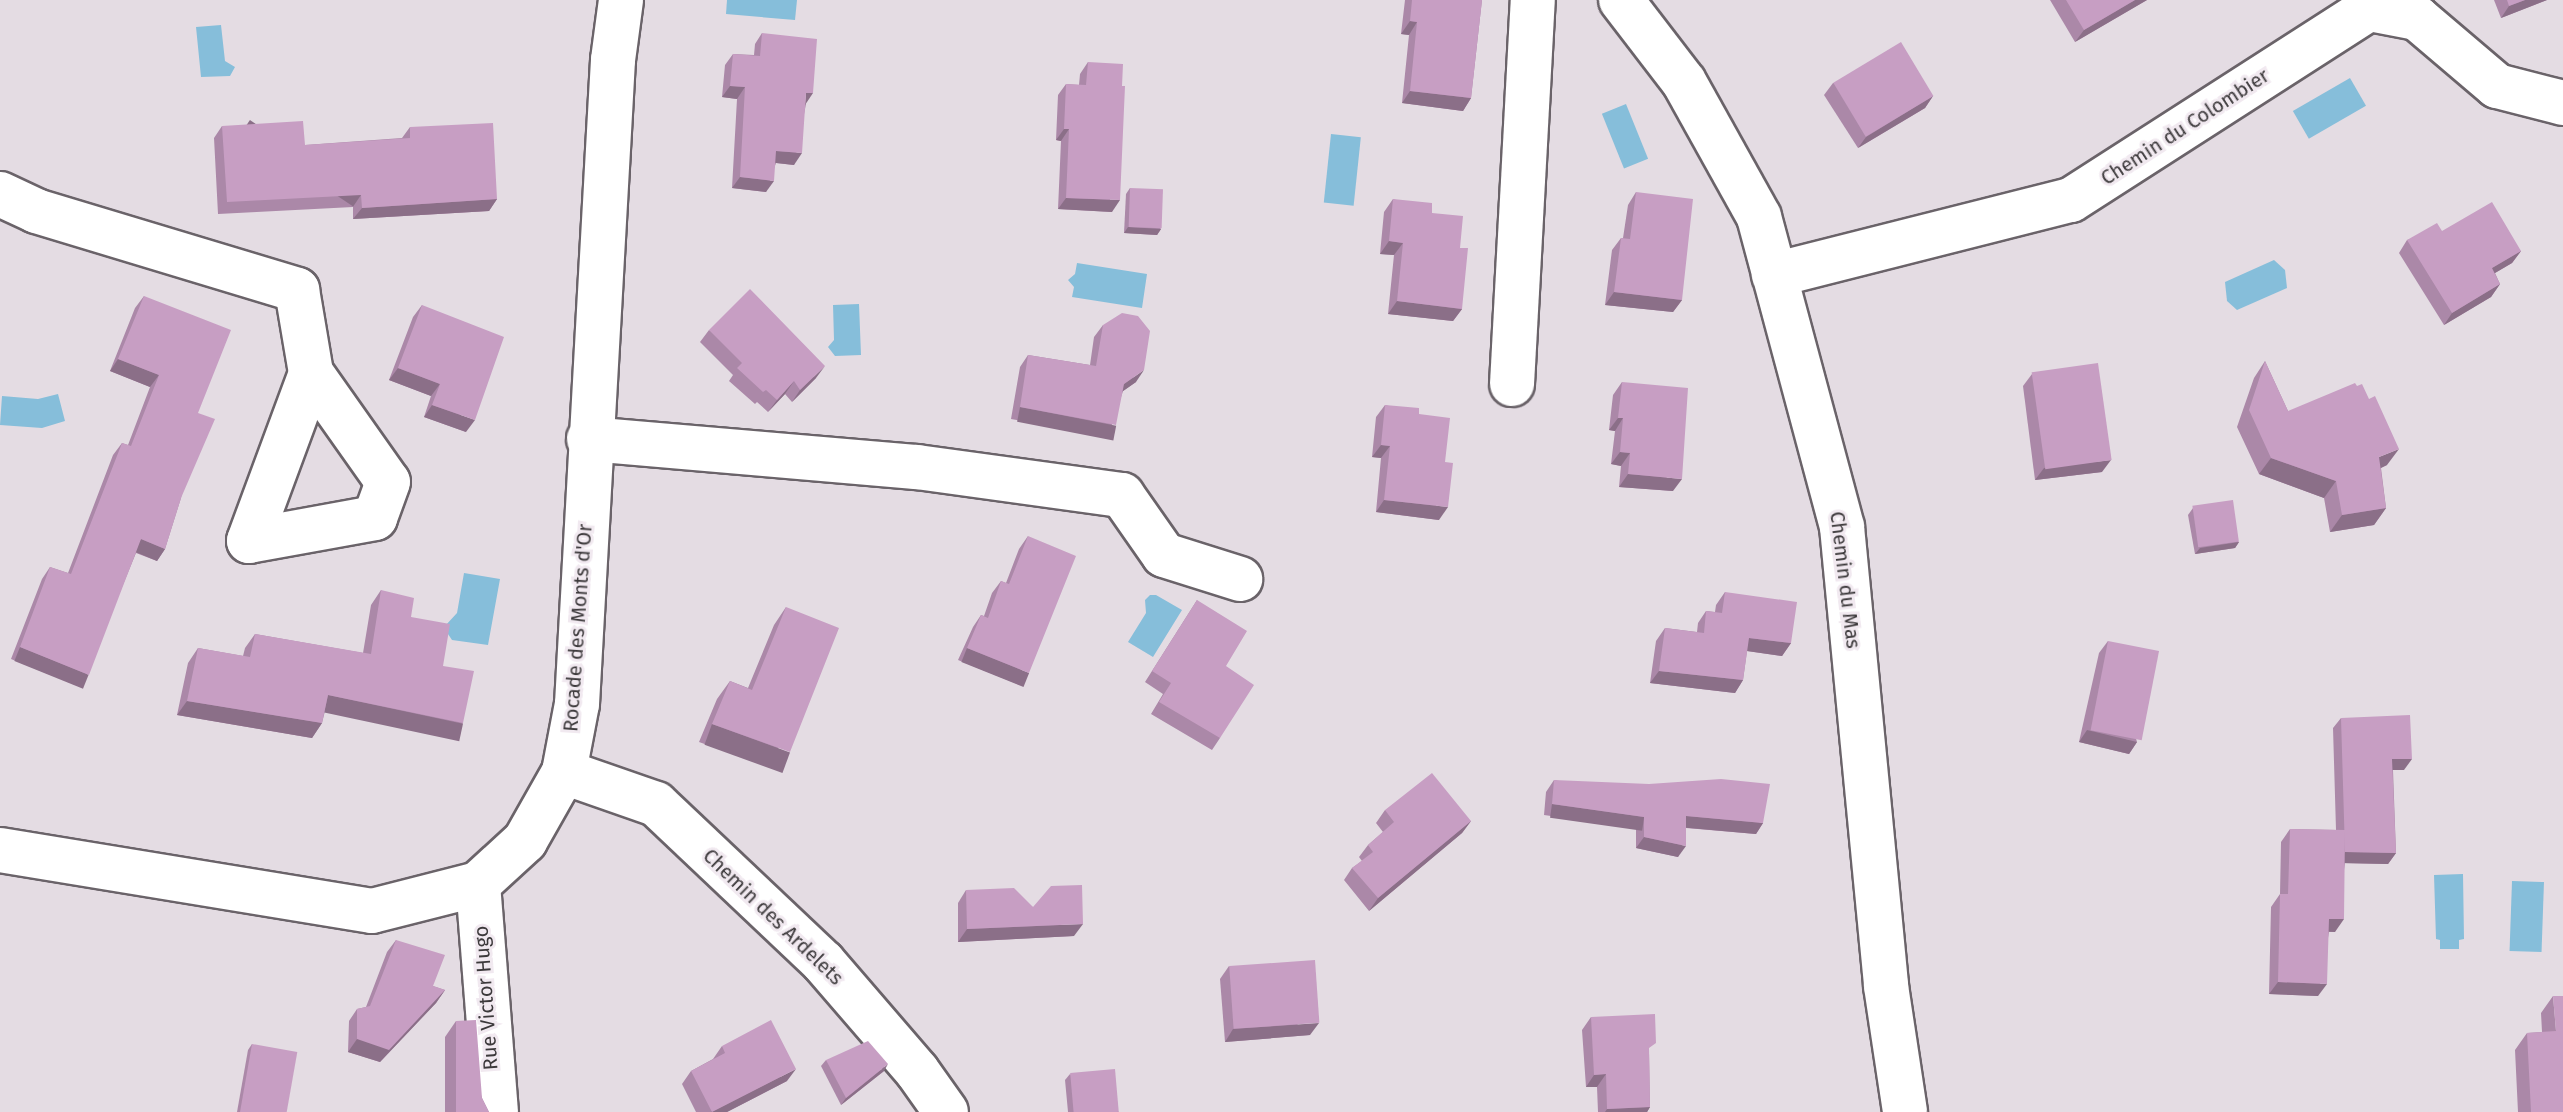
<!DOCTYPE html>
<html>
<head>
<meta charset="utf-8">
<style>
	body { margin:0 }
	#map { position:relative; width:2563px; height:1112px; overflow:hidden; background:#e4dce3; font-family:"Fira Sans",sans-serif }
	div>[style] { position:absolute }
	.water>* { inset:0; background:#86beda; transform-origin:0 0 }
	.roads { filter:drop-shadow(2px 0 #6a6369) drop-shadow(-2px 0 #6a6369) drop-shadow(0 2px #6a6369) drop-shadow(0 -2px #6a6369) }
	.minor>* { height:44px; margin:-22px; padding:0 22px; transform-origin:22px; border-radius:22px; background:#fff }
	.wall>* { inset:0; background:#ab88a8 }
	.shaded-wall>* { inset:0; background:#8b6f88; transform-origin:0 0 }
	.building>* { inset:0; background:#c79ec3; transform-origin:0 0 }
	span { translate:-50% -50%; white-space:nowrap; text-align:center; line-height:1.15; -webkit-text-stroke:6px #f1e9f0; paint-order:stroke }
	.street-label { font-size:20px; color:#3c393b }
</style>
</head>
<body>
<div id="map">
	<div class="water">
		<i style="clip-path:polygon(727px 0,797px 0,795px 20px,726px 14px)"></i>
		<i style="clip-path:polygon(221px 25px,225px 61px,235px 67px,230px 76px,201px 77px,196px 27px)"></i>
		<i style="left:2350px;top:78px;width:32px;height:66px;rotate:60deg"></i>
		<i style="left:1626px;top:104px;width:59px;height:26px;rotate:68deg"></i>
		<i style="left:1331px;top:134px;width:30px;height:69px;rotate:6deg"></i>
		<i style="clip-path:polygon(2274px 260px,2285px 270px,2287px 288px,2237px 310px,2227px 301px,2225px 282px)"></i>
		<i style="clip-path:polygon(1077px 263px,1147px 274px,1142px 308px,1072px 297px,1074px 287px,1068px 280px,1075px 274px)"></i>
		<i style="clip-path:polygon(859px 304px,861px 355px,835px 356px,828px 347px,834px 340px,833px 305px)"></i>
		<i style="clip-path:polygon(58px 394px,65px 421px,42px 428px,0 425px,2px 396px,38px 399px)"></i>
		<i style="clip-path:polygon(464px 573px,500px 579px,488px 645px,452px 640px,448px 634px,445px 626px,457px 613px)"></i>
		<i style="clip-path:polygon(1150px 595px,1156px 595px,1182px 610px,1153px 657px,1128px 642px,1146px 613px,1145px 600px)"></i>
		<i style="clip-path:polygon(2463px 874px,2464px 939px,2459px 940px,2459px 949px,2440px 949px,2440px 940px,2436px 939px,2434px 875px)"></i>
		<i style="left:2512px;top:881px;width:32px;height:70px;rotate:2deg"></i>
	</div>
	<div class="roads">
		<div class="minor">
			<i style="left:1621px;top:0;width:103px;rotate:52.5deg"></i>
			<i style="left:1684px;top:82px;width:154px;rotate:60.9deg"></i>
			<i style="left:1759px;top:217px;width:321px;rotate:75deg"></i>
			<i style="left:1842px;top:527px;width:461px;rotate:84.5deg"></i>
			<i style="left:1886px;top:986px;width:127px;rotate:81.4deg"></i>
			<i style="left:0;top:194px;width:40px;rotate:25deg"></i>
			<i style="left:36px;top:211px;width:273px;rotate:16.8deg"></i>
			<i style="left:297px;top:290px;width:84px;rotate:80.4deg"></i>
			<i style="left:311px;top:373px;width:133px;rotate:54.8deg"></i>
			<i style="left:388px;top:482px;width:38px;rotate:110deg"></i>
			<i style="left:375px;top:518px;width:128px;rotate:169.7deg"></i>
			<i style="left:249px;top:541px;width:179px;rotate:-69.7deg"></i>
			<i style="left:1774px;top:275px;width:306px;rotate:-14.2deg"></i>
			<i style="left:2071px;top:200px;width:354px;rotate:-32.7deg"></i>
			<i style="left:2369px;top:9px;width:49px;rotate:10.6deg"></i>
			<i style="left:2417px;top:18px;width:105px;rotate:40.4deg"></i>
			<i style="left:2497px;top:86px;width:68px;rotate:14.4deg"></i>
			<i style="left:1512px;top:384px;width:385px;rotate:-86.9deg"></i>
			<i style="left:589px;top:439px;width:329px;rotate:4.9deg"></i>
			<i style="left:917px;top:467px;width:207px;rotate:7.8deg"></i>
			<i style="left:1122px;top:495px;width:73px;rotate:55deg"></i>
			<i style="left:1164px;top:555px;width:80px;rotate:17.5deg"></i>
			<i style="left:564px;top:772px;width:97px;rotate:19.2deg"></i>
			<i style="left:656px;top:804px;width:230px;rotate:43.4deg"></i>
			<i style="left:823px;top:962px;width:144px;rotate:49.2deg"></i>
			<i style="left:917px;top:1071px;width:50px;rotate:54.7deg"></i>
			<i style="left:0;top:850px;width:377px;rotate:9.3deg"></i>
			<i style="left:372px;top:911px;width:109px;rotate:-14.3deg"></i>
			<i style="left:478px;top:884px;width:64px;rotate:-42.5deg"></i>
			<i style="left:525px;top:841px;width:79px;rotate:-60.5deg"></i>
			<i style="left:564px;top:772px;width:69px;rotate:-79.2deg"></i>
			<i style="left:577px;top:704px;width:645px;rotate:-86.8deg"></i>
			<i style="left:613px;top:60px;width:61px;rotate:-82.4deg"></i>
			<i style="left:478px;top:884px;width:229px;rotate:85.5deg"></i>
		</div>
	</div>
	<div class="wall">
		<i style="clip-path:polygon(1405px 0,1482px 0,1471px 98px,1463px 111px,1402px 103px,1409px 35px,1401px 34px)"></i>
		<i style="clip-path:polygon(2050px 0,2147px 0,2075px 42px)"></i>
		<i style="clip-path:polygon(2494px 0,2547px 0,2501px 18px)"></i>
		<i style="clip-path:polygon(762px 33px,806px 104px,794px 165px,776px 163px,766px 192px,732px 188px,737px 99px,722px 97px,725px 65px,733px 54px,754px 55px,755px 44px)"></i>
		<i style="clip-path:polygon(1088px 62px,1112px 212px,1058px 209px,1061px 141px,1056px 140px,1058px 95px,1066px 84px,1079px 85px,1080px 74px)"></i>
		<i style="clip-path:polygon(1833px 83px,1933px 96px,1925px 108px,1858px 148px,1824px 95px)"></i>
		<i style="clip-path:polygon(222px 126px,305px 145px,402px 138px,410px 127px,497px 199px,489px 211px,353px 219px,353px 207px,218px 214px,214px 138px)"></i>
		<i style="clip-path:polygon(1130px 188px,1161px 229px,1157px 235px,1124px 233px,1126px 194px)"></i>
		<i style="clip-path:polygon(1636px 192px,1682px 300px,1673px 312px,1605px 305px,1612px 250px,1621px 238px,1623px 238px,1628px 205px)"></i>
		<i style="clip-path:polygon(1393px 199px,1432px 213px,1460px 248px,1462px 309px,1453px 321px,1388px 314px,1394px 255px,1380px 254px,1384px 212px)"></i>
		<i style="clip-path:polygon(2442px 231px,2521px 251px,2512px 263px,2495px 273px,2500px 284px,2491px 297px,2444px 325px,2399px 253px,2407px 240px)"></i>
		<i style="clip-path:polygon(144px 296px,198px 413px,181px 498px,165px 549px,157px 561px,136px 553px,81px 687px,11px 659px,42px 579px,50px 567px,68px 573px,113px 455px,122px 443px,128px 445px,150px 387px,110px 371px,135px 308px)"></i>
		<i style="clip-path:polygon(422px 305px,466px 432px,424px 417px,431px 396px,389px 380px,413px 317px)"></i>
		<i style="clip-path:polygon(1103px 325px,1136px 382px,1123px 391px,1108px 437px,1011px 419px,1020px 367px,1028px 355px,1090px 365px,1094px 337px)"></i>
		<i style="clip-path:polygon(709px 330px,816px 378px,792px 402px,785px 394px,768px 412px,757px 402px,755px 404px,729px 381px,733px 375px,700px 342px)"></i>
		<i style="clip-path:polygon(2265px 361px,2288px 411px,2387px 465px,2381px 468px,2386px 508px,2374px 525px,2330px 532px,2324px 498px,2259px 474px,2237px 427px,2254px 378px)"></i>
		<i style="clip-path:polygon(2032px 374px,2102px 472px,2035px 480px,2023px 386px)"></i>
		<i style="clip-path:polygon(1622px 382px,1673px 491px,1619px 487px,1621px 466px,1611px 464px,1615px 431px,1609px 430px,1613px 395px)"></i>
		<i style="clip-path:polygon(1385px 405px,1419px 414px,1439px 520px,1376px 512px,1381px 458px,1372px 457px,1376px 417px)"></i>
		<i style="clip-path:polygon(2193px 508px,2239px 542px,2235px 548px,2195px 554px,2188px 515px)"></i>
		<i style="clip-path:polygon(1028px 536px,1020px 685px,958px 660px,973px 627px,981px 615px,984px 616px,992px 593px,1001px 581px,1006px 583px,1019px 549px)"></i>
		<i style="clip-path:polygon(381px 590px,411px 617px,443px 666px,463px 723px,453px 738px,325px 711px,322px 723px,312px 738px,177px 715px,188px 663px,198px 648px,243px 656px,245px 648px,255px 634px,363px 653px,371px 605px)"></i>
		<i style="clip-path:polygon(1725px 592px,1791px 643px,1782px 656px,1747px 651px,1743px 680px,1735px 693px,1650px 683px,1656px 641px,1665px 628px,1697px 632px,1698px 623px,1706px 611px,1715px 612px,1716px 605px)"></i>
		<i style="clip-path:polygon(1197px 600px,1226px 666px,1220px 738px,1212px 750px,1151px 714px,1163px 694px,1145px 682px)"></i>
		<i style="clip-path:polygon(786px 607px,777px 770px,699px 742px,717px 699px,730px 681px,748px 688px,774px 625px)"></i>
		<i style="clip-path:polygon(2108px 641px,2137px 742px,2129px 754px,2079px 742px,2099px 653px)"></i>
		<i style="clip-path:polygon(2341px 718px,2404px 770px,2393px 770px,2396px 853px,2388px 864px,2345px 863px,2335px 932px,2329px 932px,2318px 996px,2269px 994px,2271px 907px,2280px 894px,2281px 842px,2290px 829px,2336px 830px,2333px 728px)"></i>
		<i style="clip-path:polygon(1554px 780px,1763px 823px,1756px 834px,1686px 828px,1678px 857px,1636px 848px,1636px 828px,1544px 815px,1546px 792px)"></i>
		<i style="clip-path:polygon(1385px 810px,1471px 821px,1462px 833px,1369px 911px,1344px 880px,1352px 868px,1362px 861px,1359px 857px,1368px 845px,1383px 832px,1376px 823px)"></i>
		<i style="clip-path:polygon(966px 890px,1033px 907px,1074px 936px,958px 942px,958px 903px)"></i>
		<i style="clip-path:polygon(396px 940px,433px 986px,445px 990px,436px 1003px,380px 1062px,348px 1052px,349px 1021px,357px 1009px,366px 1007px,387px 952px)"></i>
		<i style="clip-path:polygon(1229px 966px,1310px 1035px,1225px 1042px,1220px 979px)"></i>
		<i style="clip-path:polygon(2553px 996px,2563px 1112px,2518px 1112px,2515px 1050px,2527px 1033px,2542px 1032px,2541px 1013px)"></i>
		<i style="clip-path:polygon(1591px 1017px,1649px 1052px,1650px 1107px,1647px 1112px,1598px 1112px,1597px 1087px,1586px 1087px,1582px 1030px)"></i>
		<i style="clip-path:polygon(456px 1021px,482px 1098px,489px 1112px,445px 1112px,445px 1037px)"></i>
		<i style="clip-path:polygon(252px 1044px,286px 1112px,237px 1112px,248px 1050px)"></i>
		<i style="clip-path:polygon(722px 1046px,787px 1081px,727px 1112px,696px 1112px,682px 1084px,691px 1071px,713px 1059px)"></i>
		<i style="clip-path:polygon(826px 1060px,884px 1071px,841px 1105px,821px 1066px)"></i>
		<i style="clip-path:polygon(1070px 1074px,1119px 1112px,1068px 1112px,1065px 1080px)"></i>
	</div>
	<div class="shaded-wall">
		<i style="clip-path:polygon(2135px 0,2147px 0,2075px 42px,2084px 30px)"></i>
		<i style="clip-path:polygon(2525px 0,2547px 0,2501px 18px,2509px 6px)"></i>
		<i style="clip-path:polygon(1410px 21px,1417px 22px,1409px 35px,1401px 34px)"></i>
		<i style="clip-path:polygon(730px 86px,745px 87px,737px 99px,722px 97px)"></i>
		<i style="clip-path:polygon(1410px 91px,1471px 98px,1463px 111px,1402px 103px)"></i>
		<i style="clip-path:polygon(806px 93px,813px 93px,805px 105px)"></i>
		<i style="clip-path:polygon(1933px 96px,1925px 108px,1858px 148px,1866px 137px)"></i>
		<i style="clip-path:polygon(1064px 129px,1069px 129px,1061px 141px,1056px 140px)"></i>
		<i style="clip-path:polygon(776px 151px,802px 153px,794px 165px,768px 162px)"></i>
		<i style="clip-path:polygon(740px 177px,774px 181px,766px 192px,732px 188px)"></i>
		<i style="left:361px;top:195px;width:14px;height:134px;rotate:124deg"></i>
		<i style="clip-path:polygon(1066px 198px,1120px 200px,1112px 212px,1058px 209px)"></i>
		<i style="clip-path:polygon(497px 199px,489px 211px,353px 219px,362px 208px)"></i>
		<i style="clip-path:polygon(1128px 227px,1161px 229px,1157px 235px,1124px 233px)"></i>
		<i style="clip-path:polygon(1389px 241px,1403px 243px,1394px 255px,1380px 254px)"></i>
		<i style="clip-path:polygon(2521px 251px,2512px 263px,2483px 280px,2492px 268px)"></i>
		<i style="clip-path:polygon(2500px 284px,2491px 297px,2444px 325px,2452px 313px)"></i>
		<i style="clip-path:polygon(1614px 292px,1682px 300px,1673px 312px,1605px 305px)"></i>
		<i style="clip-path:polygon(1397px 301px,1462px 309px,1453px 321px,1388px 314px)"></i>
		<i style="clip-path:polygon(118px 359px,159px 375px,150px 387px,110px 371px)"></i>
		<i style="clip-path:polygon(825px 366px,816px 378px,792px 402px,800px 390px)"></i>
		<i style="clip-path:polygon(398px 368px,440px 384px,431px 396px,389px 380px)"></i>
		<i style="clip-path:polygon(1144px 370px,1136px 382px,1116px 396px,1124px 384px)"></i>
		<i style="clip-path:polygon(794px 381px,785px 394px,768px 412px,777px 400px)"></i>
		<i style="clip-path:polygon(432px 405px,475px 420px,466px 432px,424px 417px)"></i>
		<i style="left:1020px;top:407px;width:98px;height:15px;rotate:11deg"></i>
		<i style="clip-path:polygon(1618px 418px,1623px 418px,1615px 431px,1609px 430px)"></i>
		<i style="clip-path:polygon(1381px 445px,1390px 446px,1381px 458px,1372px 457px)"></i>
		<i style="clip-path:polygon(2399px 449px,2387px 465px,2368px 474px,2379px 457px)"></i>
		<i style="clip-path:polygon(1620px 452px,1630px 453px,1621px 466px,1611px 464px)"></i>
		<i style="clip-path:polygon(2271px 458px,2336px 481px,2324px 498px,2259px 474px)"></i>
		<i style="clip-path:polygon(2111px 460px,2102px 472px,2035px 480px,2044px 468px)"></i>
		<i style="clip-path:polygon(1628px 474px,1682px 479px,1673px 491px,1619px 487px)"></i>
		<i style="clip-path:polygon(1384px 500px,1448px 507px,1439px 520px,1376px 512px)"></i>
		<i style="clip-path:polygon(2386px 508px,2374px 525px,2330px 532px,2342px 515px)"></i>
		<i style="clip-path:polygon(141px 539px,165px 549px,157px 561px,133px 551px)"></i>
		<i style="clip-path:polygon(2239px 542px,2235px 548px,2195px 554px,2200px 548px)"></i>
		<i style="clip-path:polygon(1749px 638px,1791px 643px,1782px 656px,1740px 650px)"></i>
		<i style="left:20px;top:647px;width:74px;height:15px;rotate:22deg"></i>
		<i style="left:967px;top:648px;width:67px;height:15px;rotate:22deg"></i>
		<i style="clip-path:polygon(1659px 671px,1743px 680px,1735px 693px,1650px 683px)"></i>
		<i style="left:328px;top:695px;width:138px;height:18px;rotate:12deg"></i>
		<i style="clip-path:polygon(187px 701px,322px 723px,312px 738px,177px 715px)"></i>
		<i style="left:712px;top:724px;width:83px;height:22px;rotate:20deg"></i>
		<i style="clip-path:polygon(2087px 730px,2137px 742px,2129px 754px,2079px 742px)"></i>
		<i style="clip-path:polygon(2392px 759px,2412px 759px,2404px 770px,2385px 770px)"></i>
		<i style="left:1552px;top:804px;width:93px;height:14px;rotate:8deg"></i>
		<i style="clip-path:polygon(1686px 816px,1763px 823px,1756px 834px,1678px 827px)"></i>
		<i style="clip-path:polygon(1471px 821px,1462px 833px,1369px 911px,1378px 898px)"></i>
		<i style="clip-path:polygon(1644px 837px,1686px 846px,1678px 857px,1636px 848px)"></i>
		<i style="clip-path:polygon(2345px 852px,2396px 853px,2388px 864px,2338px 863px)"></i>
		<i style="clip-path:polygon(2329px 919px,2344px 919px,2335px 932px,2320px 931px)"></i>
		<i style="clip-path:polygon(1083px 924px,1074px 936px,958px 942px,967px 929px)"></i>
		<i style="clip-path:polygon(2278px 982px,2327px 984px,2318px 996px,2269px 994px)"></i>
		<i style="clip-path:polygon(445px 990px,436px 1003px,380px 1062px,348px 1052px,357px 1039px)"></i>
		<i style="clip-path:polygon(1319px 1023px,1310px 1035px,1225px 1042px,1233px 1029px)"></i>
		<i style="clip-path:polygon(888px 1064px,884px 1071px,841px 1105px,846px 1098px)"></i>
		<i style="clip-path:polygon(796px 1069px,787px 1081px,727px 1112px,711px 1112px)"></i>
		<i style="clip-path:polygon(1606px 1074px,1597px 1087px,1586px 1087px,1594px 1075px)"></i>
		<i style="clip-path:polygon(1650px 1107px,1647px 1112px,1605px 1112px,1607px 1109px)"></i>
	</div>
	<div class="building">
		<i style="clip-path:polygon(1412px 0,1482px 0,1471px 98px,1410px 91px,1417px 22px,1410px 21px)"></i>
		<i style="clip-path:polygon(2066px 0,2135px 0,2084px 30px)"></i>
		<i style="clip-path:polygon(2507px 0,2525px 0,2509px 6px)"></i>
		<i style="clip-path:polygon(762px 33px,817px 39px,813px 93px,806px 93px,802px 153px,776px 151px,774px 181px,740px 177px,745px 87px,730px 86px,733px 54px,760px 56px)"></i>
		<i style="left:1901px;top:42px;width:63px;height:79px;rotate:59deg"></i>
		<i style="clip-path:polygon(1088px 62px,1123px 64px,1122px 86px,1125px 86px,1120px 200px,1066px 198px,1069px 129px,1064px 129px,1066px 84px,1086px 85px)"></i>
		<i style="clip-path:polygon(303px 121px,305px 145px,410px 138px,410px 127px,493px 123px,497px 199px,362px 208px,361px 195px,227px 202px,222px 126px)"></i>
		<i style="left:1130px;top:188px;width:33px;height:39px;rotate:2deg"></i>
		<i style="clip-path:polygon(1636px 192px,1693px 199px,1682px 300px,1614px 292px,1621px 238px,1630px 239px)"></i>
		<i style="clip-path:polygon(1393px 199px,1432px 203px,1432px 213px,1463px 216px,1460px 248px,1468px 248px,1462px 309px,1397px 301px,1403px 243px,1389px 241px)"></i>
		<i style="clip-path:polygon(2492px 202px,2521px 251px,2492px 268px,2500px 284px,2452px 313px,2407px 240px,2437px 223px,2442px 231px)"></i>
		<i style="clip-path:polygon(750px 289px,825px 366px,800px 390px,794px 381px,777px 400px,766px 390px,763px 392px,737px 368px,742px 363px,709px 330px)"></i>
		<i style="clip-path:polygon(144px 296px,231px 330px,198px 413px,215px 419px,181px 498px,165px 549px,141px 539px,89px 675px,20px 647px,50px 567px,71px 574px,122px 443px,131px 446px,159px 375px,118px 359px)"></i>
		<i style="clip-path:polygon(422px 305px,504px 337px,475px 420px,432px 405px,440px 384px,398px 368px)"></i>
		<i style="clip-path:polygon(1122px 313px,1138px 316px,1150px 331px,1144px 370px,1124px 384px,1116px 425px,1020px 407px,1028px 355px,1096px 366px,1103px 325px)"></i>
		<i style="clip-path:polygon(2265px 361px,2288px 411px,2355px 383px,2357px 386px,2362px 384px,2369px 399px,2375px 396px,2399px 449px,2379px 457px,2386px 508px,2342px 515px,2336px 481px,2271px 458px,2249px 410px)"></i>
		<i style="left:2098px;top:363px;width:98px;height:67px;rotate:82deg"></i>
		<i style="clip-path:polygon(1622px 382px,1688px 388px,1682px 479px,1628px 474px,1630px 453px,1620px 452px,1623px 418px,1618px 418px)"></i>
		<i style="clip-path:polygon(1385px 405px,1419px 408px,1419px 414px,1450px 418px,1445px 462px,1453px 463px,1448px 507px,1384px 500px,1390px 446px,1381px 445px)"></i>
		<i style="left:2233px;top:500px;width:42px;height:41px;rotate:82deg"></i>
		<i style="clip-path:polygon(1028px 536px,1076px 556px,1029px 673px,967px 648px,981px 615px,988px 618px,1001px 581px,1009px 584px)"></i>
		<i style="clip-path:polygon(381px 590px,414px 598px,411px 617px,450px 624px,443px 666px,474px 671px,463px 723px,328px 695px,322px 723px,187px 701px,198px 648px,250px 657px,255px 634px,371px 654px)"></i>
		<i style="clip-path:polygon(1725px 592px,1797px 602px,1791px 643px,1749px 638px,1743px 680px,1659px 671px,1665px 628px,1704px 633px,1706px 611px,1722px 613px)"></i>
		<i style="clip-path:polygon(1197px 600px,1247px 631px,1226px 666px,1254px 685px,1220px 738px,1159px 702px,1171px 683px,1152px 671px)"></i>
		<i style="clip-path:polygon(786px 607px,839px 628px,790px 752px,712px 724px,730px 681px,752px 690px)"></i>
		<i style="left:2108px;top:641px;width:52px;height:91px;rotate:11deg"></i>
		<i style="clip-path:polygon(2410px 715px,2412px 759px,2392px 759px,2396px 853px,2345px 852px,2341px 718px)"></i>
		<i style="clip-path:polygon(1432px 773px,1471px 821px,1378px 898px,1352px 868px,1373px 852px,1368px 845px,1394px 822px,1385px 810px)"></i>
		<i style="clip-path:polygon(1721px 779px,1770px 784px,1763px 823px,1686px 816px,1686px 846px,1644px 837px,1644px 817px,1552px 804px,1554px 780px,1649px 784px)"></i>
		<i style="clip-path:polygon(2290px 829px,2345px 830px,2344px 919px,2329px 919px,2327px 984px,2278px 982px,2280px 894px,2288px 894px)"></i>
		<i style="clip-path:polygon(1082px 885px,1083px 924px,967px 929px,966px 890px,1014px 888px,1033px 907px,1051px 886px)"></i>
		<i style="clip-path:polygon(396px 940px,445px 955px,433px 986px,445px 990px,389px 1050px,357px 1039px,357px 1009px,370px 1006px)"></i>
		<i style="left:1315px;top:960px;width:63px;height:86px;rotate:86deg"></i>
		<i style="clip-path:polygon(2553px 996px,2563px 996px,2563px 1112px,2531px 1112px,2527px 1033px,2556px 1031px)"></i>
		<i style="clip-path:polygon(1655px 1014px,1656px 1043px,1649px 1048px,1650px 1107px,1607px 1109px,1606px 1074px,1594px 1075px,1591px 1017px)"></i>
		<i style="clip-path:polygon(476px 1020px,482px 1098px,489px 1112px,456px 1112px,456px 1021px)"></i>
		<i style="clip-path:polygon(771px 1020px,796px 1069px,712px 1112px,691px 1071px,725px 1053px,722px 1046px)"></i>
		<i style="clip-path:polygon(868px 1041px,888px 1064px,846px 1098px,826px 1060px)"></i>
		<i style="left:252px;top:1044px;width:46px;height:69px;rotate:10deg"></i>
		<i style="left:1115px;top:1069px;width:43px;height:45px;rotate:85deg"></i>
	</div>
	<div class="street-label">
		<span style="left:2185px;top:127px;rotate:-33deg">Chemin du Colombier</span>
		<span style="left:1845px;top:580px;rotate:83deg">Chemin du Mas</span>
		<span style="left:578px;top:628px;rotate:-86deg">Rocade des Monts d'Or</span>
		<span style="left:773px;top:917px;rotate:44deg">Chemin des Ardelets</span>
		<span style="left:486px;top:998px;rotate:-94deg">Rue Victor Hugo</span>
	</div>
</div>
</body>
</html>
